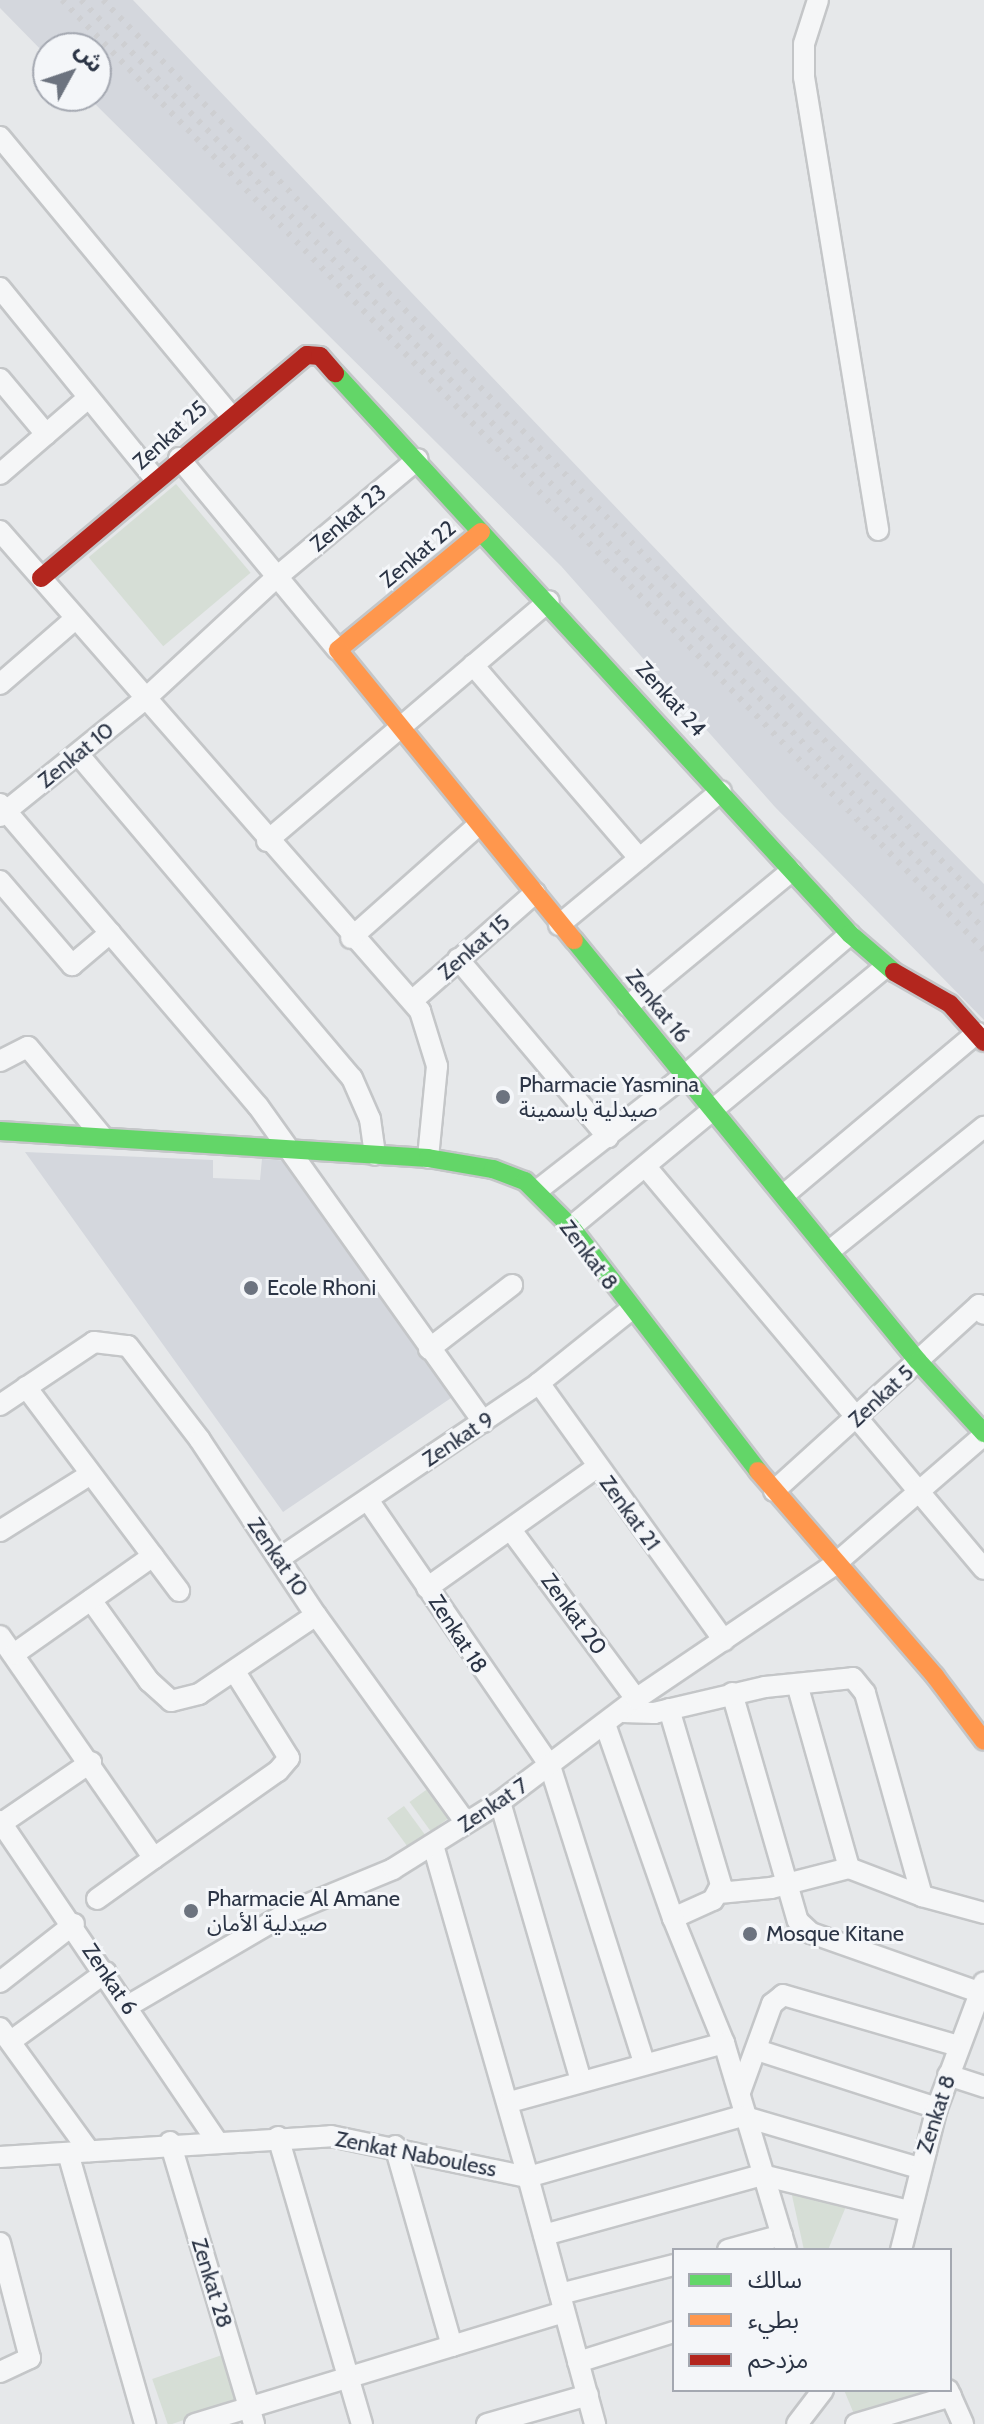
<!DOCTYPE html>
<html>
<head>
<meta charset="utf-8">
<style>
	body { margin:0 }
	#map { position:relative; width:984px; height:2424px; overflow:hidden; background:#e6e8ea; font-family:Cabin,"Noto Sans Arabic",sans-serif }
	div>[style] { position:absolute }
	.built>* { inset:0; background:#d4d7dd }
	.green>* { inset:0; background:#d6ded6; transform-origin:0 0 }
	.roads { filter:drop-shadow(2px 0 #c4c6c8) drop-shadow(-2px 0 #c4c6c8) drop-shadow(0 2px #c4c6c8) drop-shadow(0 -2px #c4c6c8) }
	.street>* { height:20px; margin:-10px; padding:0 10px; transform-origin:10px; border-radius:10px; background:#f5f6f7 }
	.fast>* { height:18px; margin:-9px; padding:0 9px; transform-origin:9px; border-radius:9px; background:#63d668 }
	.slow>* { height:18px; margin:-9px; padding:0 9px; transform-origin:9px; border-radius:9px; background:#ff974d }
	.jam>* { height:18px; margin:-9px; padding:0 9px; transform-origin:9px; border-radius:9px; background:#b3261e }
	.rail>* { height:6px; margin-top:-3px; transform-origin:0; background:repeating-linear-gradient(90deg,#cecfd2 0 4px,transparent 0 12px) }
	.dots>* { width:22px; height:22px; translate:-50% -50%; box-sizing:border-box; border:4px solid #f4f6f9; border-radius:50% }
	span { translate:-50% -50%; white-space:nowrap; text-align:center; line-height:1.15; -webkit-text-stroke:6px #f4f6f9; paint-order:stroke }
	.street-label { font-size:22px; color:#2b3445 }
	.poi-label { font-size:22px; color:#2b3445 }
	.left { translate:0 -50%; text-align:left }
	.legend { position:absolute; left:672px; top:2248px; width:280px; height:144px; box-sizing:border-box; background:#f4f6f9; border:2px solid #a4a8b1; margin:0; padding:10px 14px; list-style:none; font-size:24px; color:#2b3445 }
	.legend li { display:flex; align-items:center; gap:16px; height:40px }
	.legend b { width:40px; border:2px solid #a4a8b1 }
	.north { position:absolute; left:32px; top:32px; width:80px; height:80px; box-sizing:border-box; background:#f4f6f9; border:2px solid #a4a8b1; border-radius:50%; rotate:50deg; font-size:22px; font-weight:700; line-height:32px; text-align:center; color:#2b3445 }
	.north::after { content:''; display:block; margin:auto; width:28px; height:36px; background:#6c737f; clip-path:polygon(50% 0,100% 100%,50% 72%,0 100%) }
</style>
</head>
<body>
<div id="map">
	<div class="built">
		<i style="clip-path:polygon(0 0,133px 0,728px 625px,984px 884px,984px 1020px,775px 807px,561px 566px,87px 96px,96px 96px,96px 48px,48px 48px,48px 57px,0 8px)"></i>
		<i style="clip-path:polygon(25px 1152px,213px 1160px,213px 1178px,260px 1180px,262px 1159px,290px 1161px,454px 1396px,283px 1512px)"></i>
	</div>
	<div class="green">
		<i style="left:176px;top:484px;width:116px;height:114px;rotate:50deg"></i>
		<i style="left:433px;top:1785px;width:36px;height:29px;rotate:54deg"></i>
		<i style="left:404px;top:1806px;width:36px;height:21px;rotate:54deg"></i>
		<i style="clip-path:polygon(791px 2191px,847px 2204px,828px 2250px,804px 2250px)"></i>
		<i style="left:225px;top:2354px;width:49px;height:77px;rotate:71deg"></i>
		<i style="clip-path:polygon(844px 2390px,930px 2390px,854px 2414px)"></i>
	</div>
	<div class="roads">
		<div class="street">
			<i style="left:818px;top:0;width:46px;rotate:107.7deg"></i>
			<i style="left:804px;top:44px;width:33px;rotate:90deg"></i>
			<i style="left:804px;top:77px;width:459px;rotate:80.7deg"></i>
			<i style="left:0;top:137px;width:359px;rotate:50.4deg"></i>
			<i style="left:0;top:288px;width:247px;rotate:50.9deg"></i>
			<i style="left:0;top:379px;width:72px;rotate:50.1deg"></i>
			<i style="left:179px;top:458px;width:249px;rotate:50.4deg"></i>
			<i style="left:0;top:474px;width:115px;rotate:-40.8deg"></i>
			<i style="left:0;top:531px;width:638px;rotate:48.81deg"></i>
			<i style="left:420px;top:1011px;width:58px;rotate:72.8deg"></i>
			<i style="left:437px;top:1066px;width:92px;rotate:95.6deg"></i>
			<i style="left:473px;top:665px;width:255px;rotate:49.3deg"></i>
			<i style="left:0;top:684px;width:99px;rotate:-40.9deg"></i>
			<i style="left:78px;top:754px;width:424px;rotate:49.8deg"></i>
			<i style="left:352px;top:1078px;width:45px;rotate:66.3deg"></i>
			<i style="left:370px;top:1119px;width:36px;rotate:82deg"></i>
			<i style="left:0;top:804px;width:397px;rotate:49.5deg"></i>
			<i style="left:258px;top:1106px;width:388px;rotate:54.5deg"></i>
			<i style="left:0;top:816px;width:186px;rotate:-38.9deg"></i>
			<i style="left:145px;top:699px;width:181px;rotate:-42.8deg"></i>
			<i style="left:278px;top:576px;width:182px;rotate:-39.9deg"></i>
			<i style="left:267px;top:841px;width:370px;rotate:-40.4deg"></i>
			<i style="left:0;top:881px;width:111px;rotate:49.4deg"></i>
			<i style="left:72px;top:965px;width:50px;rotate:-40.1deg"></i>
			<i style="left:559px;top:925px;width:210px;rotate:-39.6deg"></i>
			<i style="left:351px;top:938px;width:169px;rotate:-41.6deg"></i>
			<i style="left:458px;top:959px;width:233px;rotate:49.9deg"></i>
			<i style="left:412px;top:1001px;width:164px;rotate:-41.3deg"></i>
			<i style="left:628px;top:1006px;width:212px;rotate:-39.6deg"></i>
			<i style="left:0;top:1061px;width:31px;rotate:-27deg"></i>
			<i style="left:28px;top:1047px;width:114px;rotate:50.3deg"></i>
			<i style="left:646px;top:1167px;width:525px;rotate:49.94deg"></i>
			<i style="left:538px;top:1190px;width:185px;rotate:-38deg"></i>
			<i style="left:684px;top:1076px;width:218px;rotate:-40.5deg"></i>
			<i style="left:785px;top:1194px;width:251px;rotate:-40deg"></i>
			<i style="left:571px;top:1227px;width:408px;rotate:-39.6deg"></i>
			<i style="left:832px;top:1249px;width:195px;rotate:-38.8deg"></i>
			<i style="left:429px;top:1349px;width:105px;rotate:-37.6deg"></i>
			<i style="left:539px;top:1383px;width:317px;rotate:54.3deg"></i>
			<i style="left:26px;top:1387px;width:255px;rotate:53.1deg"></i>
			<i style="left:0;top:1405px;width:113px;rotate:-33.8deg"></i>
			<i style="left:94px;top:1342px;width:34px;rotate:7deg"></i>
			<i style="left:128px;top:1346px;width:118px;rotate:52.5deg"></i>
			<i style="left:200px;top:1440px;width:210px;rotate:56.5deg"></i>
			<i style="left:316px;top:1615px;width:256px;rotate:54.2deg"></i>
			<i style="left:774px;top:1491px;width:277px;rotate:-42.2deg"></i>
			<i style="left:979px;top:1305px;width:10px;rotate:61deg"></i>
			<i style="left:368px;top:1500px;width:322px;rotate:55.6deg"></i>
			<i style="left:550px;top:1766px;width:311px;rotate:72.4deg"></i>
			<i style="left:511px;top:1530px;width:210px;rotate:53.5deg"></i>
			<i style="left:0;top:1531px;width:107px;rotate:-32.1deg"></i>
			<i style="left:280px;top:1558px;width:313px;rotate:-34deg"></i>
			<i style="left:539px;top:1383px;width:117px;rotate:-38.7deg"></i>
			<i style="left:427px;top:1588px;width:209px;rotate:-35.4deg"></i>
			<i style="left:91px;top:1600px;width:100px;rotate:54.4deg"></i>
			<i style="left:149px;top:1681px;width:30px;rotate:42deg"></i>
			<i style="left:171px;top:1701px;width:29px;rotate:-14deg"></i>
			<i style="left:199px;top:1694px;width:141px;rotate:-34deg"></i>
			<i style="left:0;top:1636px;width:270px;rotate:55.3deg"></i>
			<i style="left:154px;top:1858px;width:151px;rotate:-35.1deg"></i>
			<i style="left:278px;top:1771px;width:17px;rotate:-50deg"></i>
			<i style="left:289px;top:1758px;width:102px;rotate:-122.1deg"></i>
			<i style="left:14px;top:1654px;width:170px;rotate:-35.2deg"></i>
			<i style="left:797px;top:1684px;width:191px;rotate:74.2deg"></i>
			<i style="left:732px;top:1693px;width:237px;rotate:73.9deg"></i>
			<i style="left:798px;top:1921px;width:18px;rotate:43deg"></i>
			<i style="left:811px;top:1933px;width:183px;rotate:19.4deg"></i>
			<i style="left:669px;top:1709px;width:184px;rotate:73.5deg"></i>
			<i style="left:721px;top:1885px;width:17px;rotate:118deg"></i>
			<i style="left:713px;top:1900px;width:44px;rotate:155.8deg"></i>
			<i style="left:623px;top:1712px;width:31px;rotate:2deg"></i>
			<i style="left:654px;top:1713px;width:114px;rotate:-13.2deg"></i>
			<i style="left:765px;top:1687px;width:88px;rotate:-5.8deg"></i>
			<i style="left:853px;top:1678px;width:19px;rotate:51deg"></i>
			<i style="left:865px;top:1693px;width:211px;rotate:74.3deg"></i>
			<i style="left:605px;top:1724px;width:206px;rotate:70.7deg"></i>
			<i style="left:673px;top:1918px;width:135px;rotate:67.8deg"></i>
			<i style="left:724px;top:2043px;width:216px;rotate:73.3deg"></i>
			<i style="left:500px;top:1802px;width:290px;rotate:73.8deg"></i>
			<i style="left:0;top:1821px;width:385px;rotate:55.9deg"></i>
			<i style="left:2px;top:1823px;width:108px;rotate:-34.4deg"></i>
			<i style="left:433px;top:1845px;width:345px;rotate:74deg"></i>
			<i style="left:528px;top:2177px;width:223px;rotate:-15.9deg"></i>
			<i style="left:742px;top:2116px;width:184px;rotate:16.4deg"></i>
			<i style="left:719px;top:1893px;width:52px;rotate:-5.5deg"></i>
			<i style="left:771px;top:1888px;width:81px;rotate:-14.4deg"></i>
			<i style="left:849px;top:1868px;width:78px;rotate:21deg"></i>
			<i style="left:922px;top:1896px;width:64px;rotate:15.3deg"></i>
			<i style="left:97px;top:1899px;width:70px;rotate:-35.7deg"></i>
			<i style="left:0;top:1982px;width:94px;rotate:-38.1deg"></i>
			<i style="left:128px;top:2006px;width:184px;rotate:-30.3deg"></i>
			<i style="left:287px;top:1913px;width:115px;rotate:-22.5deg"></i>
			<i style="left:393px;top:1869px;width:126px;rotate:-32.1deg"></i>
			<i style="left:500px;top:1802px;width:171px;rotate:-37.1deg"></i>
			<i style="left:636px;top:1699px;width:239px;rotate:-34.1deg"></i>
			<i style="left:834px;top:1565px;width:198px;rotate:-40.9deg"></i>
			<i style="left:0;top:2028px;width:152px;rotate:54.1deg"></i>
			<i style="left:11px;top:2041px;width:117px;rotate:-36deg"></i>
			<i style="left:757px;top:2050px;width:189px;rotate:17.9deg"></i>
			<i style="left:948px;top:2075px;width:38px;rotate:18deg"></i>
			<i style="left:740px;top:2092px;width:94px;rotate:-70deg"></i>
			<i style="left:772px;top:2004px;width:14px;rotate:-39deg"></i>
			<i style="left:783px;top:1995px;width:183px;rotate:16.2deg"></i>
			<i style="left:510px;top:2102px;width:222px;rotate:-15.4deg"></i>
			<i style="left:278px;top:2137px;width:299px;rotate:73.7deg"></i>
			<i style="left:170px;top:2142px;width:294px;rotate:73.4deg"></i>
			<i style="left:395px;top:2146px;width:208px;rotate:74.1deg"></i>
			<i style="left:68px;top:2153px;width:282px;rotate:74.1deg"></i>
			<i style="left:0;top:2157px;width:332px;rotate:-3.6deg"></i>
			<i style="left:331px;top:2136px;width:201px;rotate:11.8deg"></i>
			<i style="left:528px;top:2177px;width:256px;rotate:74.8deg"></i>
			<i style="left:544px;top:2235px;width:226px;rotate:-15.4deg"></i>
			<i style="left:762px;top:2175px;width:151px;rotate:13.8deg"></i>
			<i style="left:0;top:2243px;width:119px;rotate:75.4deg"></i>
			<i style="left:30px;top:2358px;width:33px;rotate:155deg"></i>
			<i style="left:728px;top:2250px;width:56px;rotate:-15.5deg"></i>
			<i style="left:901px;top:2250px;width:146px;rotate:-75.8deg"></i>
			<i style="left:937px;top:2108px;width:134px;rotate:-69.5deg"></i>
			<i style="left:560px;top:2294px;width:118px;rotate:-14.3deg"></i>
			<i style="left:578px;top:2362px;width:101px;rotate:-17.4deg"></i>
			<i style="left:948px;top:2390px;width:37px;rotate:66deg"></i>
			<i style="left:195px;top:2424px;width:385px;rotate:-16.9deg"></i>
			<i style="left:487px;top:2424px;width:105px;rotate:-16deg"></i>
			<i style="left:797px;top:2424px;width:43px;rotate:-52.6deg"></i>
			<i style="left:856px;top:2424px;width:99px;rotate:-16.4deg"></i>
		</div>
		<div class="fast">
			<i style="left:335px;top:373px;width:762px;rotate:47.45deg"></i>
			<i style="left:850px;top:934px;width:58px;rotate:40.8deg"></i>
			<i style="left:574px;top:940px;width:544px;rotate:50.75deg"></i>
			<i style="left:918px;top:1361px;width:98px;rotate:47.5deg"></i>
			<i style="left:0;top:1131px;width:429px;rotate:3.6deg"></i>
			<i style="left:428px;top:1158px;width:66px;rotate:9.6deg"></i>
			<i style="left:493px;top:1169px;width:34px;rotate:21deg"></i>
			<i style="left:525px;top:1181px;width:65px;rotate:45deg"></i>
			<i style="left:571px;top:1227px;width:307px;rotate:52.5deg"></i>
		</div>
		<div class="slow">
			<i style="left:481px;top:532px;width:185px;rotate:140.5deg"></i>
			<i style="left:338px;top:650px;width:374px;rotate:50.9deg"></i>
			<i style="left:758px;top:1471px;width:271px;rotate:49.2deg"></i>
			<i style="left:935px;top:1676px;width:81px;rotate:53deg"></i>
		</div>
		<div class="jam">
			<i style="left:41px;top:578px;width:347px;rotate:-40deg"></i>
			<i style="left:307px;top:355px;width:13px;rotate:4deg"></i>
			<i style="left:320px;top:356px;width:23px;rotate:49deg"></i>
			<i style="left:894px;top:972px;width:64px;rotate:29.7deg"></i>
			<i style="left:950px;top:1004px;width:51px;rotate:48.2deg"></i>
		</div>
	</div>
	<div class="rail">
		<i style="left:62px;top:0;width:1324px;rotate:45.86deg"></i>
		<i style="left:81px;top:0;width:1296px;rotate:45.81deg"></i>
		<i style="left:103px;top:0;width:1262px;rotate:45.74deg"></i>
	</div>
	<div class="dots">
		<i style="left:503px;top:1097px;background:#6c737f"></i>
		<i style="left:251px;top:1288px;background:#6c737f"></i>
		<i style="left:191px;top:1911px;background:#6c737f"></i>
		<i style="left:750px;top:1934px;background:#6c737f"></i>
	</div>
	<div class="street-label">
		<span style="left:170px;top:435px;rotate:-42deg">Zenkat 25</span>
		<span style="left:348px;top:518px;rotate:-40deg">Zenkat 23</span>
		<span style="left:418px;top:554px;rotate:-40deg">Zenkat 22</span>
		<span style="left:671px;top:699px;rotate:48deg">Zenkat 24</span>
		<span style="left:76px;top:755px;rotate:-39deg">Zenkat 10</span>
		<span style="left:474px;top:947px;rotate:-41deg">Zenkat 15</span>
		<span style="left:658px;top:1006px;rotate:51deg">Zenkat 16</span>
		<span style="left:589px;top:1255px;rotate:53deg">Zenkat 8</span>
		<span style="left:881px;top:1396px;rotate:-43deg">Zenkat 5</span>
		<span style="left:458px;top:1439px;rotate:-34deg">Zenkat 9</span>
		<span style="left:630px;top:1513px;rotate:54deg">Zenkat 21</span>
		<span style="left:278px;top:1557px;rotate:56deg">Zenkat 10</span>
		<span style="left:574px;top:1614px;rotate:54deg">Zenkat 20</span>
		<span style="left:458px;top:1634px;rotate:57deg">Zenkat 18</span>
		<span style="left:493px;top:1805px;rotate:-34deg">Zenkat 7</span>
		<span style="left:110px;top:1979px;rotate:56deg">Zenkat 6</span>
		<span style="left:936px;top:2114px;rotate:-72deg">Zenkat 8</span>
		<span style="left:416px;top:2154px;rotate:11deg">Zenkat Nabouless</span>
		<span style="left:212px;top:2283px;rotate:73deg">Zenkat 28</span>
	</div>
	<div class="poi-label">
		<span class="left" style="left:519px;top:1097px">Pharmacie Yasmina<br>صيدلية ياسمينة</span>
		<span class="left" style="left:267px;top:1288px">Ecole Rhoni</span>
		<span class="left" style="left:207px;top:1911px">Pharmacie Al Amane<br>صيدلية الأمان</span>
		<span class="left" style="left:766px;top:1934px">Mosque Kitane</span>
	</div>
	<ul class="legend">
	<li><b style="height:10px;background:#63d668"></b>سالك</li>
	<li><b style="height:10px;background:#ff974d"></b>بطيء</li>
	<li><b style="height:10px;background:#b3261e"></b>مزدحم</li>
	</ul>
	<div class="north">ش</div>
</div>
</body>
</html>
